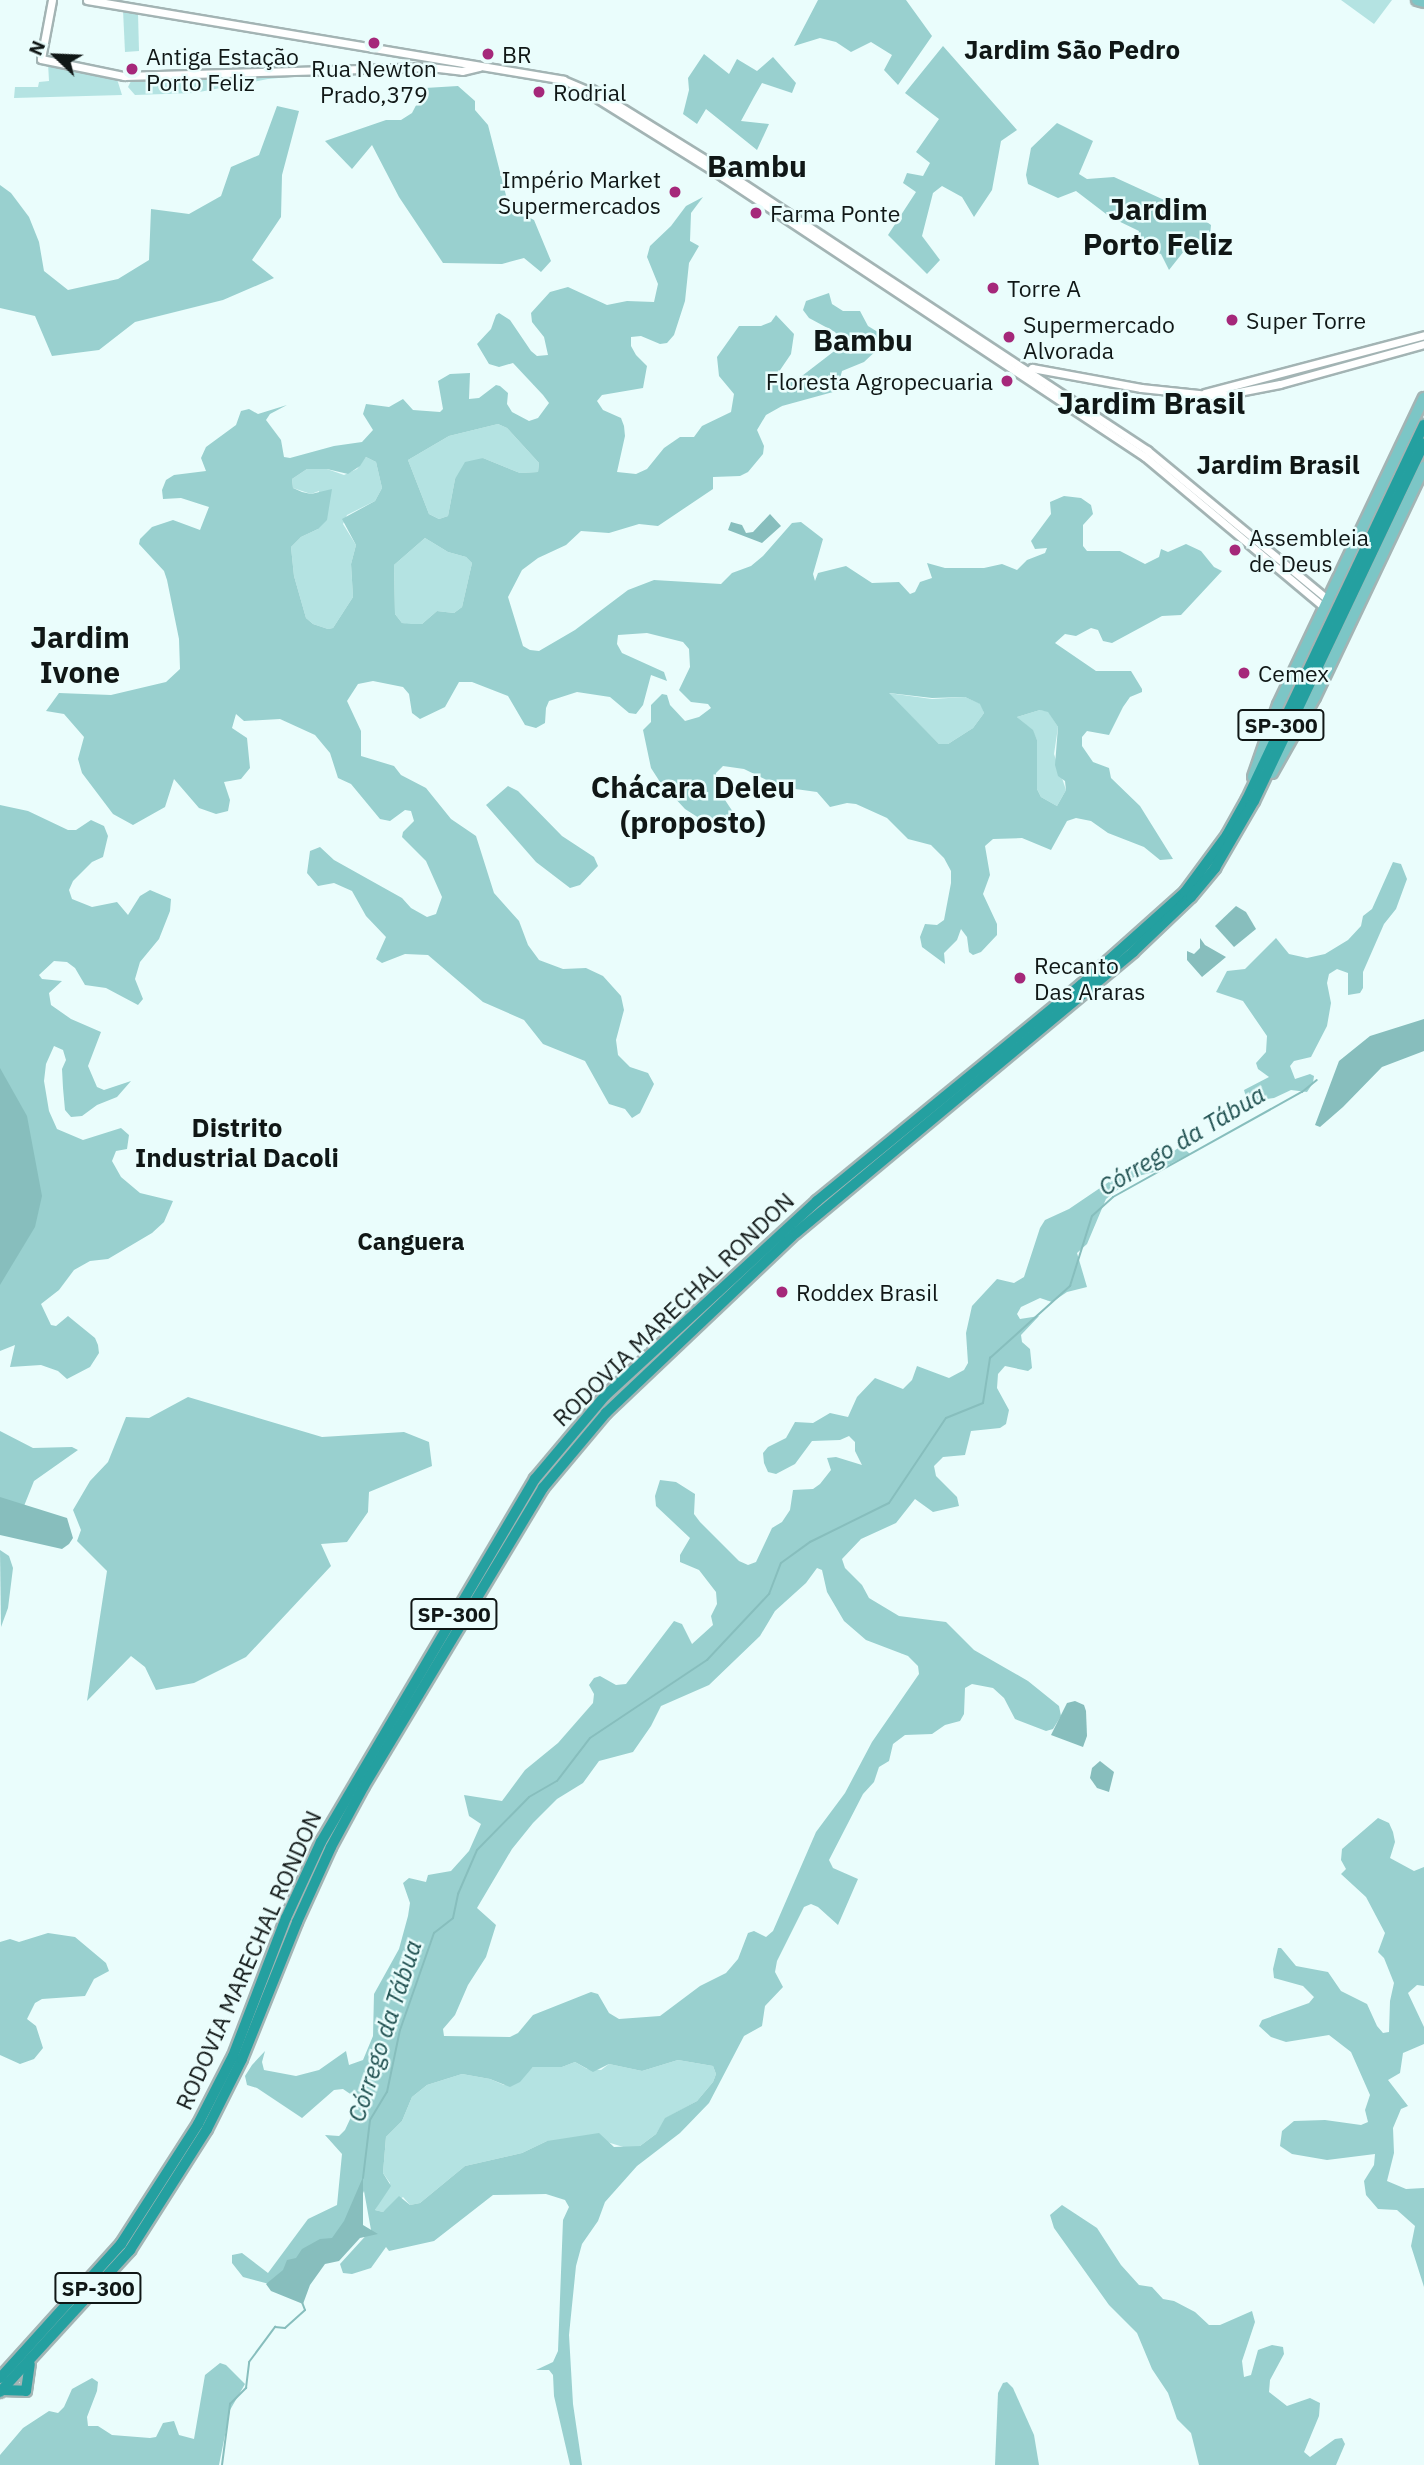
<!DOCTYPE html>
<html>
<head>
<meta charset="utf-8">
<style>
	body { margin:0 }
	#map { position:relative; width:1424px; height:2465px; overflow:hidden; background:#eafdfc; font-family:"IBM Plex Sans",sans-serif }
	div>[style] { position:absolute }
	.green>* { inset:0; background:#b4e3e2 }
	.forest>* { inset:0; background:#99d0cf }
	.water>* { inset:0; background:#87bebd }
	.stream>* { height:2px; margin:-1px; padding:0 1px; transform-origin:1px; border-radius:1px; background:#87bebd }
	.roads { filter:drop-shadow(2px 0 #a3b4b4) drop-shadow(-2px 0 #a3b4b4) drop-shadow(0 2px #a3b4b4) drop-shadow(0 -2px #a3b4b4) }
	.minor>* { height:7px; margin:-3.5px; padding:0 3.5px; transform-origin:3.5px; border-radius:3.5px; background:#fff }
	.major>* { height:10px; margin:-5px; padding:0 5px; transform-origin:5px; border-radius:5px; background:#7cc6c6 }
	.highway>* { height:10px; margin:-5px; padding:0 5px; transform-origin:5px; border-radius:5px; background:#24a0a0 }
	.dots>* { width:19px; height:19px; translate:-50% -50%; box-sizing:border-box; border:4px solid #eafdfc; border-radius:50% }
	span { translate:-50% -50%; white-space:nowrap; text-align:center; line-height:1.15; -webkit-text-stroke:5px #eafdfc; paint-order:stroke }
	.shield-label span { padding:2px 5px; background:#eafdfc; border:2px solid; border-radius:5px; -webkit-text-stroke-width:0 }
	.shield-label { font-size:21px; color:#101716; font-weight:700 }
	.poi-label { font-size:23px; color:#101716 }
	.left { translate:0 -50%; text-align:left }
	.right { translate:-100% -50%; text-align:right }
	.street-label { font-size:23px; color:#101716 }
	.water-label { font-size:24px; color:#1e4f4f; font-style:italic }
	.neighbourhood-label { font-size:24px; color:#101716; font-weight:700 }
	.quarter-label { font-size:26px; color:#101716; font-weight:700 }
	.district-label { font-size:30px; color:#101716; font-weight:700 }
	.north { position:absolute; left:21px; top:21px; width:70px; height:70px; -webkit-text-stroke:5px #eafdfc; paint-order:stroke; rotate:293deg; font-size:19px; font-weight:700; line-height:28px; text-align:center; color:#101716 }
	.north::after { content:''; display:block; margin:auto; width:24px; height:32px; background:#101716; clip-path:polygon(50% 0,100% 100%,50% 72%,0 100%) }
</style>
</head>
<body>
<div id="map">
	<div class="green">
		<i style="clip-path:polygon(1341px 0,1392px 0,1374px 24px)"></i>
		<i style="clip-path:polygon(123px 10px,138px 13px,139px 51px,125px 52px)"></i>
		<i style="clip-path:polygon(48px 63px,117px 79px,122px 95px,14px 98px,15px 87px,38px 87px,39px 82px,49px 81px)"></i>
		<i style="clip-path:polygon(333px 73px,268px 79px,194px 93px,135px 95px,128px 87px,132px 79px)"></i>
		<i style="clip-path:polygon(498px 424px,507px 428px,539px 463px,538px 472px,520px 473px,483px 458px,455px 479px,448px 516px,439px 519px,429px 514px,408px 460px,449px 436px)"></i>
		<i style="clip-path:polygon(366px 457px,376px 462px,382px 488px,375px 501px,347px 515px,343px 524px,356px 545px,351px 564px,353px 597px,333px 628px,328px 629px,313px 624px,306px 618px,294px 576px,291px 547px,301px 537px,318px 529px,319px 491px,311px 494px,293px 488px,292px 479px,307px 469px,327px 469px,344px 475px,357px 469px)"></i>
		<i style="clip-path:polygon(425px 538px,448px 552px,466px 557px,472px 563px,462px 607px,454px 613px,437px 611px,422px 624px,411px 625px,402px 623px,395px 614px,394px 565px)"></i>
		<i style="clip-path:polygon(888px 693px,932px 699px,965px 697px,981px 704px,984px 713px,973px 728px,948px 744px,939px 744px)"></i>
		<i style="clip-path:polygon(1040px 710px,1048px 711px,1058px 727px,1054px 754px,1066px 790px,1057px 806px,1041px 797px,1037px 789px,1037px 740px,1032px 730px,1017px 717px)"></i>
		<i style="clip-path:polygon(678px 2060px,713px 2066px,716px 2074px,713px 2082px,697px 2101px,666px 2118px,656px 2134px,640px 2146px,630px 2149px,607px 2142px,547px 2141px,522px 2153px,465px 2166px,420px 2203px,410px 2205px,403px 2197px,383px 2212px,375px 2210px,390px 2183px,383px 2173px,386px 2137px,402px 2121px,412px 2097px,427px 2085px,462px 2074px,490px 2079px,504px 2085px,519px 2082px,533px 2067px,562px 2067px,575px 2062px,587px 2069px,601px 2070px,609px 2064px,642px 2071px)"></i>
	</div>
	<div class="forest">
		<i style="clip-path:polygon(818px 0,906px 0,932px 36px,898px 85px,884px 70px,892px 55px,871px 42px,851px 52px,836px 42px,820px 38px,794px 46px)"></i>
		<i style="clip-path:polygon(943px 46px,1017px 130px,1001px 141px,992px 190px,974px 217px,962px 197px,942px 186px,933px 193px,922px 236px,940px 260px,927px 274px,888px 235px,916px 192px,903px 183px,907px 173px,923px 176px,930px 163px,916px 152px,939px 119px,905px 93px)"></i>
		<i style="clip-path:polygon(704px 54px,729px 74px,737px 59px,757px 71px,773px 57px,796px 83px,792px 93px,762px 83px,754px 97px,741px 121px,769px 124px,757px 150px,706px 109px,697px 124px,683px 114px,689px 90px,688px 78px)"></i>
		<i style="clip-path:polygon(458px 86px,475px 101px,475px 110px,488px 125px,509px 207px,534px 220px,551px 261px,541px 272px,524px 258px,502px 264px,443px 263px,399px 197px,372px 145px,352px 169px,325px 141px,386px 120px,401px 120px,412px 113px,425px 88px)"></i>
		<i style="clip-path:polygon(277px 106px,299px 111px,282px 175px,281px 217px,252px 260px,274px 278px,223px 300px,135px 322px,99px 350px,52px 356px,35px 316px,0 308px,0 185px,11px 193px,29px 217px,39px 242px,44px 271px,68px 290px,118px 279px,149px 260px,151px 209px,189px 214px,221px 196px,231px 167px,259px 155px)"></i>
		<i style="clip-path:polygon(1057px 123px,1093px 141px,1079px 174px,1087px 179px,1114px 177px,1197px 215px,1211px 225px,1209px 245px,1198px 239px,1192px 241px,1169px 270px,1161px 254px,1141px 247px,1136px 241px,1139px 231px,1110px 217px,1076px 191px,1058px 198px,1028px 184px,1026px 175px,1031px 148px)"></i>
		<i style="clip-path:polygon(evenodd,703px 197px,691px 213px,690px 241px,699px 246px,689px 263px,685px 301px,674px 335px,667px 343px,660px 344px,641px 336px,631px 337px,631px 346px,636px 355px,647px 366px,643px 388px,602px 395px,597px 401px,603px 410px,621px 418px,624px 426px,625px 436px,617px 472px,636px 474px,647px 469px,664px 448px,680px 437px,694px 437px,702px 426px,731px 412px,734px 394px,719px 376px,717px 357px,739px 326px,761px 326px,771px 322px,776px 315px,794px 334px,791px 354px,774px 379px,781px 386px,798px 379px,837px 349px,841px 340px,835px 332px,809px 318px,803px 310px,806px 301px,829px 293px,832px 304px,843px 311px,860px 311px,868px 326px,881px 334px,880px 347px,864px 362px,842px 371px,838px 386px,833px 392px,782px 406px,766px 415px,757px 430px,764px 446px,763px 454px,748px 472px,740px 476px,713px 477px,713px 489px,658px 526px,639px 524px,609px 533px,581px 531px,566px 545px,538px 558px,522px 570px,508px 597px,523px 646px,530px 650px,539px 651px,575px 630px,628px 590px,654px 580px,721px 584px,732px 573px,751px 566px,763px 556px,792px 523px,801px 522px,823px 539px,813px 574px,815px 581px,818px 573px,846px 566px,872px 583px,899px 582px,910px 594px,915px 592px,920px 582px,932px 578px,927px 563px,945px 568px,984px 568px,1002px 564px,1017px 570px,1027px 560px,1045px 553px,1047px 548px,1035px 549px,1031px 541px,1051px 514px,1050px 502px,1064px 496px,1081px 498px,1091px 505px,1093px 514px,1083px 525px,1083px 546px,1087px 551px,1120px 551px,1145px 564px,1159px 557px,1161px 549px,1168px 552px,1186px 544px,1201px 551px,1214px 567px,1222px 571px,1181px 615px,1162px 616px,1112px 643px,1103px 641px,1098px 630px,1091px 628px,1076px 636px,1065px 634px,1055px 643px,1096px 671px,1131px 671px,1142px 689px,1142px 692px,1130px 697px,1123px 707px,1109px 735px,1087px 731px,1082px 737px,1082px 746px,1093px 762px,1109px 768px,1111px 778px,1140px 806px,1173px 859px,1160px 860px,1144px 847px,1108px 833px,1091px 821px,1076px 818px,1067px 821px,1051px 850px,1022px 838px,993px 839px,985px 846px,990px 875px,983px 894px,997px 924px,997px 935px,981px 952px,973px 955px,969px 952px,967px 937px,961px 929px,957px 940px,944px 953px,945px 964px,922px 947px,920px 937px,925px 924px,937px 925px,944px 920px,951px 883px,951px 871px,944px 858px,931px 845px,908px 839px,887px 818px,856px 804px,847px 803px,830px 807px,817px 792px,781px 787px,744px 769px,723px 766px,716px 773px,717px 788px,733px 812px,732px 817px,719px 822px,699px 818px,685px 809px,660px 782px,651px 768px,643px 730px,651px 722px,651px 705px,662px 694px,667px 695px,670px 705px,685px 721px,699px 717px,711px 708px,708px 704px,691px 702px,679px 690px,690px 667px,689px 649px,683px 642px,647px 633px,618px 635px,617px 644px,622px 653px,664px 672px,667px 681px,651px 675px,643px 705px,636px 714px,629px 713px,610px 697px,577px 692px,549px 701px,546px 708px,545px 723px,536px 728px,525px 725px,508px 696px,472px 682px,459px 682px,445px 707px,420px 719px,412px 713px,409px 694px,403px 687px,373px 681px,358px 684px,347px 701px,361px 731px,361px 756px,394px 766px,401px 775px,426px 788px,451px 819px,476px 836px,494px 893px,519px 921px,528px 945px,539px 960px,563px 969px,586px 968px,603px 976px,621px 996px,624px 1010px,616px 1040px,618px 1055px,630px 1067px,648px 1073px,654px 1084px,640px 1113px,632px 1118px,625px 1109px,609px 1104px,585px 1061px,543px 1044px,524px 1020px,483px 1002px,428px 955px,405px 954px,382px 963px,376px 959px,386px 937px,366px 916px,352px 891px,334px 883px,318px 886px,307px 873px,310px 851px,320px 847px,334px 860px,402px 898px,411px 908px,427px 917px,436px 914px,442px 897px,426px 861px,402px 837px,403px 832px,414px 821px,411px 811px,405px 810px,390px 821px,380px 819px,351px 784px,338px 778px,330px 753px,315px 735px,280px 719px,244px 721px,236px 714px,232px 728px,247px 738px,250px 768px,241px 779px,224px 782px,230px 800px,228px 811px,216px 814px,199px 808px,174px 779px,165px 807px,133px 825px,113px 814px,82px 773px,78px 759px,84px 737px,64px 714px,46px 711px,59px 693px,111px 695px,166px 682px,180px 669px,179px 639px,167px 580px,164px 571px,139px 544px,140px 539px,152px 527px,173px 520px,200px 530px,209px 507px,181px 498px,163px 499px,162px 490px,166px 480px,174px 475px,206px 471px,201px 458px,206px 447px,236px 425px,241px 411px,249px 409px,258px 414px,287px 405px,270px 414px,266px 420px,281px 440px,284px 457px,290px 458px,334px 446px,362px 442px,373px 430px,363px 414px,366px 404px,389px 407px,403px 399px,413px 410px,440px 412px,443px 409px,438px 381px,450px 374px,470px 373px,469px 399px,479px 398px,496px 385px,500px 386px,508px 393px,507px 404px,512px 412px,529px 421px,538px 418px,549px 403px,543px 395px,513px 363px,499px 367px,489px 364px,477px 344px,491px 329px,496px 315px,499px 313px,510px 320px,531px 351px,537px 356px,548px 355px,544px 337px,532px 322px,531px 313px,550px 292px,568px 287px,607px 305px,627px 301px,654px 302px,658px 284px,647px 257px,650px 246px,671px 226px,686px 206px,703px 197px,498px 424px,507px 428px,539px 463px,538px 472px,520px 473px,483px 458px,465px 462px,455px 479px,448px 516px,439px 519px,429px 514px,408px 460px,449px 436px,498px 424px,703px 197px,366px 457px,376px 462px,382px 488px,375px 501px,342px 519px,356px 545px,351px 564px,353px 597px,333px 628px,328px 629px,313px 624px,306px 618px,294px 576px,291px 547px,301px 537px,318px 529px,327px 520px,332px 489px,311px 494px,302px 492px,293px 488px,292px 479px,307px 469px,327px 469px,348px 474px,360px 466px,366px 457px,703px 197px,425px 538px,448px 552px,466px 557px,472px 563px,462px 607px,454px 613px,437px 611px,422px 624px,411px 624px,402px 623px,395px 614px,394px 565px,425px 538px,703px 197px,889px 693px,932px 698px,965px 697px,980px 704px,984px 713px,973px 728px,948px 744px,939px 744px,889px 693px,703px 197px,1040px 710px,1048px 712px,1058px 727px,1055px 765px,1058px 776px,1065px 781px,1066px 790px,1057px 806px,1041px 797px,1037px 789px,1037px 740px,1033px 730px,1017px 717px,1040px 710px)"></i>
		<i style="clip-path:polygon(508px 786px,518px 791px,562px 836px,594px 857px,598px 866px,580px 885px,570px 888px,536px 862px,486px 805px)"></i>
		<i style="clip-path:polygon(0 805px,28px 811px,68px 830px,76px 830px,91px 820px,104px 826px,108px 836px,103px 857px,92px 862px,73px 881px,69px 890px,72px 899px,92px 907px,117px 902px,128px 915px,140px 896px,150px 890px,171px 899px,170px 911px,159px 939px,140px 962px,135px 979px,143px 999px,138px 1005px,106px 988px,85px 985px,75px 968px,67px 962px,54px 961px,39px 975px,42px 979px,62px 981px,49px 993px,51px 1005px,71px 1019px,101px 1032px,88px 1066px,97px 1087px,104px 1090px,131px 1081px,117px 1097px,97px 1105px,82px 1116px,71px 1117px,65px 1110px,63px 1088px,62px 1069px,66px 1060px,63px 1050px,54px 1046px,46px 1064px,44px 1081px,49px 1111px,57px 1129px,83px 1140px,121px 1128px,129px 1135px,127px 1149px,116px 1151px,112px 1161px,121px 1177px,140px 1193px,173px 1201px,164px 1222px,152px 1233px,108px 1259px,90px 1261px,74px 1270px,59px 1290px,41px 1304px,51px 1325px,56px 1326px,68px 1316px,95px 1338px,98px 1345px,99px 1353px,90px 1367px,67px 1379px,58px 1371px,41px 1365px,10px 1367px,15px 1345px,0 1351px)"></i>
		<i style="clip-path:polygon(1393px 862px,1401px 864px,1407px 879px,1396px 909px,1384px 924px,1363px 972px,1363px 988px,1360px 993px,1348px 995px,1348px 973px,1337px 969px,1329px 974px,1327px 983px,1331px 1003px,1327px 1026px,1311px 1057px,1294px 1061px,1290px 1066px,1295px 1079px,1310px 1074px,1314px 1076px,1313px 1083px,1307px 1092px,1291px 1090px,1274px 1098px,1259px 1100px,1255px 1107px,1248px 1104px,1244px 1090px,1269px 1077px,1258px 1069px,1256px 1063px,1266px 1052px,1267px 1036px,1243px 1001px,1216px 992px,1227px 971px,1245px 969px,1276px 938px,1289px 954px,1307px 958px,1325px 954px,1348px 940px,1361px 926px,1363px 916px,1372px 909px)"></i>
		<i style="clip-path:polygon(evenodd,1181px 1146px,1190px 1154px,1154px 1172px,1134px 1177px,1106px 1199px,1087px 1244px,1077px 1253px,1087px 1287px,1067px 1292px,1052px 1302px,1040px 1298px,1021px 1307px,1017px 1314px,1020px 1319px,1039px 1316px,1021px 1335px,1022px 1342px,1030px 1349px,1032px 1368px,1028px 1371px,1005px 1366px,998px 1374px,997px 1388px,1009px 1410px,1006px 1424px,1000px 1428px,971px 1431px,965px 1455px,943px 1457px,934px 1466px,936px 1476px,957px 1497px,959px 1506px,933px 1512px,915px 1499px,896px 1523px,861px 1539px,842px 1559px,845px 1568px,862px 1585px,869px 1598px,899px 1616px,946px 1622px,974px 1650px,1028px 1681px,1059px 1706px,1061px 1716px,1053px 1729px,1046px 1731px,1015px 1719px,1004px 1698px,993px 1688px,972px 1684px,965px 1688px,964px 1714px,960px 1721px,945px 1725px,932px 1734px,905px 1735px,893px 1744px,889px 1761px,879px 1767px,874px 1782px,863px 1794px,829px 1860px,833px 1868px,858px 1879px,838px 1925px,818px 1907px,811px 1904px,804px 1907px,777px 1961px,775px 1972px,783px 1987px,765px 2006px,762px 2026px,744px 2036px,709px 2103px,680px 2133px,637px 2166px,605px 2202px,598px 2221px,582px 2244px,576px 2266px,569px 2335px,573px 2404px,582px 2465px,570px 2465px,554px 2396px,553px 2375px,549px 2370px,536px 2370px,553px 2362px,558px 2351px,563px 2220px,569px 2207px,565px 2200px,546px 2194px,493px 2195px,434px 2241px,389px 2251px,386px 2247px,371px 2268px,352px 2274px,343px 2273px,340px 2264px,371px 2230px,364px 2191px,344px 2236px,273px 2285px,243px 2277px,232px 2263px,232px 2255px,242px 2253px,268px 2273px,308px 2219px,337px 2205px,342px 2154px,325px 2135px,339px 2136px,345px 2130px,359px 2100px,343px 2089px,334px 2090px,302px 2118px,257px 2088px,247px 2085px,245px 2076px,252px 2065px,265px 2051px,262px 2062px,264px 2070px,296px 2076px,319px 2070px,346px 2051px,349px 2065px,363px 2060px,373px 2036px,374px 1994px,399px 1949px,408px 1916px,410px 1903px,403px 1883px,409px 1878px,426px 1882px,428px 1875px,451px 1871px,469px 1851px,481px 1824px,469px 1816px,464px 1795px,502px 1801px,525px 1770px,558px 1743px,593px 1703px,594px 1694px,589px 1685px,594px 1678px,600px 1676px,616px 1685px,626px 1684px,674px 1621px,682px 1624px,692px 1644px,713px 1625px,711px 1616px,717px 1604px,716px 1592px,699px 1570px,680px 1562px,680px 1555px,690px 1538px,656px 1506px,655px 1496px,660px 1480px,676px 1482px,695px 1494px,694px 1514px,700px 1522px,739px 1561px,748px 1565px,756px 1562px,772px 1528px,782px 1522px,790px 1510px,793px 1490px,813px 1489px,820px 1484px,831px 1470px,827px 1458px,836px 1457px,862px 1465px,855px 1451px,855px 1442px,849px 1436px,840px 1440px,812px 1441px,795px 1464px,776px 1474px,768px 1472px,764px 1463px,763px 1453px,768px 1447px,786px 1438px,795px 1422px,813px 1423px,830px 1413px,848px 1417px,857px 1397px,875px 1378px,903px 1389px,912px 1380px,917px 1366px,949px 1378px,964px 1370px,968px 1363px,966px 1333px,972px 1306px,997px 1279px,1014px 1283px,1024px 1277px,1040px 1228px,1045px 1220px,1069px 1209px,1128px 1169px,1164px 1158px,1181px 1146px,817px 1568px,822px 1570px,827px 1592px,844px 1621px,866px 1640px,908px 1656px,918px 1666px,919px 1674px,872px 1742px,845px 1793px,816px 1832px,773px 1931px,766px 1937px,754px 1931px,748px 1933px,738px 1959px,726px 1973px,700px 1986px,660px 2016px,619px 2019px,609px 2013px,598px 1994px,591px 1992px,533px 2015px,518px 2033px,510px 2037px,444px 2036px,443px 2029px,455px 2015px,468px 1985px,486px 1957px,496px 1925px,477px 1908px,512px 1849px,533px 1823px,557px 1799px,583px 1783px,599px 1761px,633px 1752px,651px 1726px,661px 1706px,709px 1685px,760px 1636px,775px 1611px,806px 1583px,817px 1568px,1181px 1146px,678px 2060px,713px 2066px,716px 2074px,713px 2082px,697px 2101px,665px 2118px,656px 2134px,640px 2146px,614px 2147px,599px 2133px,547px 2141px,522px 2153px,465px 2166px,420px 2203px,410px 2205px,399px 2196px,383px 2212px,375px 2210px,391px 2186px,383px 2173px,386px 2137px,402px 2121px,412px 2097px,427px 2085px,462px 2074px,490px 2079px,510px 2087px,520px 2082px,533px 2067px,562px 2067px,575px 2062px,593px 2072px,609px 2064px,642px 2071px,678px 2060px)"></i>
		<i style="clip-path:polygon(188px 1397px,322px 1437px,404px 1432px,429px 1442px,432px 1466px,369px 1492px,368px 1512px,347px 1542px,321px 1544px,331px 1566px,246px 1657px,194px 1683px,156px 1690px,145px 1667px,131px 1656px,87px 1701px,107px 1571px,77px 1541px,81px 1530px,73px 1510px,90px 1481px,108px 1462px,126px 1417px,149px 1418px)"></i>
		<i style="clip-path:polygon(0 1431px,33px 1448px,72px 1447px,78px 1450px,34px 1481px,24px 1506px,0 1504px)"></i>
		<i style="clip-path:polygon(0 1550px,9px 1556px,13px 1568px,8px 1608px,1px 1627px)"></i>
		<i style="clip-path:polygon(1378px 1818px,1389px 1823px,1393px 1832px,1395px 1842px,1390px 1858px,1414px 1871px,1424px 1867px,1424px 1986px,1417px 1985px,1408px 1993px,1424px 2027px,1424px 2044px,1403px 2053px,1400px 2073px,1388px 2080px,1408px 2106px,1401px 2109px,1393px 2128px,1394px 2153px,1387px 2181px,1406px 2189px,1424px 2188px,1424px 2287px,1411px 2246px,1415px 2226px,1397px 2210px,1378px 2209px,1366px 2195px,1364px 2181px,1374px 2165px,1375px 2154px,1327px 2160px,1292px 2154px,1280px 2146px,1282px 2131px,1294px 2121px,1325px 2120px,1361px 2125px,1368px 2122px,1365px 2110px,1370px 2095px,1351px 2052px,1329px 2035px,1286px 2042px,1271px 2037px,1259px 2026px,1262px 2020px,1309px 2003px,1314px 1997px,1303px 1986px,1274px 1978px,1273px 1969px,1278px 1948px,1281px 1948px,1296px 1966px,1328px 1972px,1341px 1991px,1367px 2004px,1377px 2026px,1383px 2033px,1389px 2032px,1390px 2001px,1394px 1983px,1384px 1958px,1378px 1952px,1385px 1933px,1366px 1897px,1341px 1874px,1346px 1869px,1341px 1860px,1342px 1849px)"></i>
		<i style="clip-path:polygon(48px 1933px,75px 1937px,106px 1963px,109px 1971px,94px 1979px,85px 1996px,42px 1999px,35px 2003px,27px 2019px,36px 2026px,43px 2048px,34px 2059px,20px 2064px,0 2055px,0 1942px,10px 1939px,19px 1942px)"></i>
		<i style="clip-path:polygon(1062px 2205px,1097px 2228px,1121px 2265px,1139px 2285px,1152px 2287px,1163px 2299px,1174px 2301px,1195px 2312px,1209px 2325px,1220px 2325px,1252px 2311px,1255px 2322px,1242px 2361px,1244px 2377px,1251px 2375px,1258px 2350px,1272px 2345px,1283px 2347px,1284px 2354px,1270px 2380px,1269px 2392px,1287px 2406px,1310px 2398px,1320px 2403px,1319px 2416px,1304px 2452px,1310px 2457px,1335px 2439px,1342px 2438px,1345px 2444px,1336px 2465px,1199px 2465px,1191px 2433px,1177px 2419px,1168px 2393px,1152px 2369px,1137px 2333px,1109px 2305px,1054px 2228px,1050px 2215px)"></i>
		<i style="clip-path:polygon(220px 2363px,226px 2365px,245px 2384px,230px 2410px,219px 2465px,0 2465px,0 2455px,23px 2428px,49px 2411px,58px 2413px,64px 2407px,72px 2389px,92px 2378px,98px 2382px,97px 2391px,87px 2417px,88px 2426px,98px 2426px,112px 2435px,150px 2438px,156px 2437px,163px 2423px,174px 2421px,179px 2435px,194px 2439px,205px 2375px)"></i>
		<i style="clip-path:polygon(1007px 2382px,1013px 2388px,1034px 2435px,1039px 2465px,995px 2465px,998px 2393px,1003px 2383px)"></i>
	</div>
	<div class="water">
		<i style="clip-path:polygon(770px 514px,781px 526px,762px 543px,728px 530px,731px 522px,742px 525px,746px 533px,753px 532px)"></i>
		<i style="clip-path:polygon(1236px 906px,1246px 912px,1256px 929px,1234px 947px,1215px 926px)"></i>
		<i style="clip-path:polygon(1200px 938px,1205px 945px,1226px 957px,1202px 977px,1187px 960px,1187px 951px,1194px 954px,1200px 948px)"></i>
		<i style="clip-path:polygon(1424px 1019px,1424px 1051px,1382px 1067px,1343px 1107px,1320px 1127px,1315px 1125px,1339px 1061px,1370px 1036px)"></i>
		<i style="clip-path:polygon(0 1068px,27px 1116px,42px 1196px,35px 1227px,0 1285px)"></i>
		<i style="clip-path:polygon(0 1497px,67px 1518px,73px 1538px,69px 1544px,62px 1549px,0 1535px)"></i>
		<i style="clip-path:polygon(1075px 1701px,1084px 1705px,1086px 1711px,1087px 1736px,1083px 1747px,1051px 1735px,1067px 1703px)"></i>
		<i style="clip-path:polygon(1100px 1761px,1114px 1772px,1109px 1792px,1097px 1788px,1090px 1778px,1092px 1768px)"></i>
		<i style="clip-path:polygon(363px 2177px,363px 2225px,378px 2234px,360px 2238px,339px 2261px,325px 2264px,310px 2285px,303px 2304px,271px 2291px,266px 2284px,283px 2270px,287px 2260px,296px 2258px,302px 2249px,320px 2239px,332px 2238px,344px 2221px)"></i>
	</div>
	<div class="stream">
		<i style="left:363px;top:2178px;width:58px;rotate:-83.1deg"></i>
		<i style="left:370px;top:2120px;width:33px;rotate:-59deg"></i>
		<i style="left:387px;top:2092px;width:63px;rotate:-78.2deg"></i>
		<i style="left:400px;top:2030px;width:103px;rotate:-70.7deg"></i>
		<i style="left:434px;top:1933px;width:24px;rotate:-38deg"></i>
		<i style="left:453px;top:1918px;width:25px;rotate:-78deg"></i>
		<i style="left:458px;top:1894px;width:48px;rotate:-66.6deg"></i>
		<i style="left:477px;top:1850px;width:74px;rotate:-45.5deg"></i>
		<i style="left:529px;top:1797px;width:32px;rotate:-30deg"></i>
		<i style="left:557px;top:1781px;width:54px;rotate:-52.5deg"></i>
		<i style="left:590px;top:1738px;width:141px;rotate:-33.7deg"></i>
		<i style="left:707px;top:1660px;width:91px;rotate:-46.8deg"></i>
		<i style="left:769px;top:1594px;width:33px;rotate:-69deg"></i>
		<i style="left:781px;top:1563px;width:36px;rotate:-36deg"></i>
		<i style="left:810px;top:1542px;width:88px;rotate:-26.3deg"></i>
		<i style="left:889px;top:1503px;width:102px;rotate:-56.2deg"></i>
		<i style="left:946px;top:1418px;width:40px;rotate:-22deg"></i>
		<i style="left:983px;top:1403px;width:46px;rotate:-81.2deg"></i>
		<i style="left:990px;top:1358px;width:108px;rotate:-42deg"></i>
		<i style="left:1070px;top:1286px;width:73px;rotate:-72.6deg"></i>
		<i style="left:1092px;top:1216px;width:28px;rotate:-42deg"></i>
		<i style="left:1113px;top:1197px;width:216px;rotate:-29.1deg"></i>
		<i style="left:1302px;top:1092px;width:19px;rotate:-39deg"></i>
		<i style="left:222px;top:2465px;width:62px;rotate:-82.5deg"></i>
		<i style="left:230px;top:2404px;width:23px;rotate:-45deg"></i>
		<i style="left:246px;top:2388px;width:26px;rotate:-83deg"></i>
		<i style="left:249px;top:2362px;width:44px;rotate:-53.4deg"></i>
		<i style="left:275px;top:2327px;width:10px;rotate:6deg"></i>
		<i style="left:285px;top:2328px;width:27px;rotate:-42deg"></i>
		<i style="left:305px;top:2310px;width:9px;rotate:-111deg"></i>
	</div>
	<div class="roads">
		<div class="minor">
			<i style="left:52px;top:0;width:60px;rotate:100.6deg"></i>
			<i style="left:41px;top:59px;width:85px;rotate:11.6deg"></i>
			<i style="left:124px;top:76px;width:306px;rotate:-1.7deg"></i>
			<i style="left:430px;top:67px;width:32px;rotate:7deg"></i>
			<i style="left:462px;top:71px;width:17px;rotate:-13deg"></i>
			<i style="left:87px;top:0;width:483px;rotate:9.5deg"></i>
			<i style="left:563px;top:80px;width:30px;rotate:23deg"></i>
			<i style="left:592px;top:89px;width:158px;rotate:31.8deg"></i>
			<i style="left:726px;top:172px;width:505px;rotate:33.44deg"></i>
			<i style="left:1147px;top:450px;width:234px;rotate:39.6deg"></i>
			<i style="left:593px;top:96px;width:153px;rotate:31.9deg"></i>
			<i style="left:723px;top:177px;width:506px;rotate:33.56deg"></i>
			<i style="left:1145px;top:457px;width:234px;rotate:40deg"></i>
			<i style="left:1026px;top:373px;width:8px;rotate:-40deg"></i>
			<i style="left:1032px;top:368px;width:111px;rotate:10.4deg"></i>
			<i style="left:1141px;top:388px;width:77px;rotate:5.9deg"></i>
			<i style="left:1218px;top:396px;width:63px;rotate:-11deg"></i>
			<i style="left:1280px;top:384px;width:149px;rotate:-15.5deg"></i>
			<i style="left:1205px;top:393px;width:227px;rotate:-14.8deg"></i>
		</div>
		<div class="major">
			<i style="left:1417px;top:0;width:7px;rotate:16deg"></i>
			<i style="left:1272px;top:773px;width:87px;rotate:-60.5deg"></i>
			<i style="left:1315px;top:697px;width:255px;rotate:-64.6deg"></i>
			<i style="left:1253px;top:777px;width:76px;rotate:-70.9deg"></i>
			<i style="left:1278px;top:705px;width:340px;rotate:-64.6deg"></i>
		</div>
		<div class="highway">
			<i style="left:0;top:2378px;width:181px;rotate:-47.9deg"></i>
			<i style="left:121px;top:2244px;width:143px;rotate:-57.3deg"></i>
			<i style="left:198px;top:2124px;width:76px;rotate:-62.8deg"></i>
			<i style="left:233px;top:2056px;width:148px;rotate:-69deg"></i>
			<i style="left:286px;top:1918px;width:84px;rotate:-65.3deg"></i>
			<i style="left:321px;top:1842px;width:421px;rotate:-59.5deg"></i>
			<i style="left:535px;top:1479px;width:109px;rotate:-49.9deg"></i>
			<i style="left:605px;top:1396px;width:288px;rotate:-42.6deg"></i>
			<i style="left:817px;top:1201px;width:341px;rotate:-39.3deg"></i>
			<i style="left:1081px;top:985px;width:140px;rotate:-41.8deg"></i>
			<i style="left:1185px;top:892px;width:71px;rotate:-53.6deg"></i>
			<i style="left:1227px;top:835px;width:41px;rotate:-60.9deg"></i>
			<i style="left:1247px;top:799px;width:414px;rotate:-64.7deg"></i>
			<i style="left:2px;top:2390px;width:24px;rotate:2deg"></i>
			<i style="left:26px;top:2391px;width:27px;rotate:-82deg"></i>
			<i style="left:0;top:2392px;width:193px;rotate:-47.5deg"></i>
			<i style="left:130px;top:2250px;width:143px;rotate:-57.5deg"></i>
			<i style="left:207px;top:2129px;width:78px;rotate:-63.4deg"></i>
			<i style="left:242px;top:2059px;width:148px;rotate:-68.1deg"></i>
			<i style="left:297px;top:1922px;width:82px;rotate:-65.6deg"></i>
			<i style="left:331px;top:1847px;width:69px;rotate:-61.6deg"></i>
			<i style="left:364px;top:1786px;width:348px;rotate:-59deg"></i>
			<i style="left:543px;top:1488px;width:98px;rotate:-50deg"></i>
			<i style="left:606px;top:1413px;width:262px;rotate:-43.5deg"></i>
			<i style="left:796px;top:1233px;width:439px;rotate:-39.8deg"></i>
			<i style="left:1133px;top:952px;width:80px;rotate:-43.5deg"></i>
			<i style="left:1191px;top:897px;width:38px;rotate:-50deg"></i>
			<i style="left:1215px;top:868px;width:78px;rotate:-59.8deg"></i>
			<i style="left:1254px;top:801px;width:396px;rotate:-64.6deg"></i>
		</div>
	</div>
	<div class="dots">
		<i style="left:374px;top:43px;background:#a5287a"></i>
		<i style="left:488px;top:54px;background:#a5287a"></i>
		<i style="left:132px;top:69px;background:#a5287a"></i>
		<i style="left:539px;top:92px;background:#a5287a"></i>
		<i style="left:675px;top:192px;background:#a5287a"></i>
		<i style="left:756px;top:213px;background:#a5287a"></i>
		<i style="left:993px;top:288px;background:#a5287a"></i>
		<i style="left:1232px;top:320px;background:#a5287a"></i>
		<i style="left:1009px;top:337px;background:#a5287a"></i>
		<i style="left:1007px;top:381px;background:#a5287a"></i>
		<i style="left:1235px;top:550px;background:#a5287a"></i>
		<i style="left:1244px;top:673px;background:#a5287a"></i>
		<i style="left:1020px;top:978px;background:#a5287a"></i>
		<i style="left:782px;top:1292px;background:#a5287a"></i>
	</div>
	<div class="shield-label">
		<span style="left:1281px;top:725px">SP-300</span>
		<span style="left:454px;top:1614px">SP-300</span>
		<span style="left:98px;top:2288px">SP-300</span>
	</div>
	<div class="poi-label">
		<span class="left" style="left:502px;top:54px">BR</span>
		<span class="left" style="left:146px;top:69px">Antiga Estação<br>Porto Feliz</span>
		<span style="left:374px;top:81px">Rua Newton<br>Prado,379</span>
		<span class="left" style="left:553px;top:92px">Rodrial</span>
		<span class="right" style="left:661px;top:192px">Império Market<br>Supermercados</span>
		<span class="left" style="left:770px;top:213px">Farma Ponte</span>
		<span class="left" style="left:1007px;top:288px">Torre A</span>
		<span class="left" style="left:1246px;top:320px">Super Torre</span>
		<span class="left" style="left:1023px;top:337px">Supermercado<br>Alvorada</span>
		<span class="right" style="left:993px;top:381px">Floresta Agropecuaria</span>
		<span class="left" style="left:1249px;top:550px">Assembleia<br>de Deus</span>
		<span class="left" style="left:1258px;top:673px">Cemex</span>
		<span class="left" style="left:1034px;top:978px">Recanto<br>Das Araras</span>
		<span class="left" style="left:796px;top:1292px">Roddex Brasil</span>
	</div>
	<div class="street-label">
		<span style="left:673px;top:1309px;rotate:-44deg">RODOVIA MARECHAL RONDON</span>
		<span style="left:248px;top:1960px;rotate:-66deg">RODOVIA MARECHAL RONDON</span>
	</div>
	<div class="water-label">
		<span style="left:1182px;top:1141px;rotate:-31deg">Córrego da Tábua</span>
		<span style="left:385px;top:2031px;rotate:-72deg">Córrego da Tábua</span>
	</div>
	<div class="neighbourhood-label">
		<span style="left:411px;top:1242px">Canguera</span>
	</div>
	<div class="quarter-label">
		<span style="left:1072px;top:50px">Jardim São Pedro</span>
		<span style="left:1278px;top:465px">Jardim Brasil</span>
		<span style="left:237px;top:1143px">Distrito<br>Industrial Dacoli</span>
	</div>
	<div class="district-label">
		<span style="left:757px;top:166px">Bambu</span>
		<span style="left:1158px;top:226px">Jardim<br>Porto Feliz</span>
		<span style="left:863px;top:340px">Bambu</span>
		<span style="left:1151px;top:403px">Jardim Brasil</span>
		<span style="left:80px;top:654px">Jardim<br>Ivone</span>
		<span style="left:693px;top:804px">Chácara Deleu<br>(proposto)</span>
	</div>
	<div class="north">N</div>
</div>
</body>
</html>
